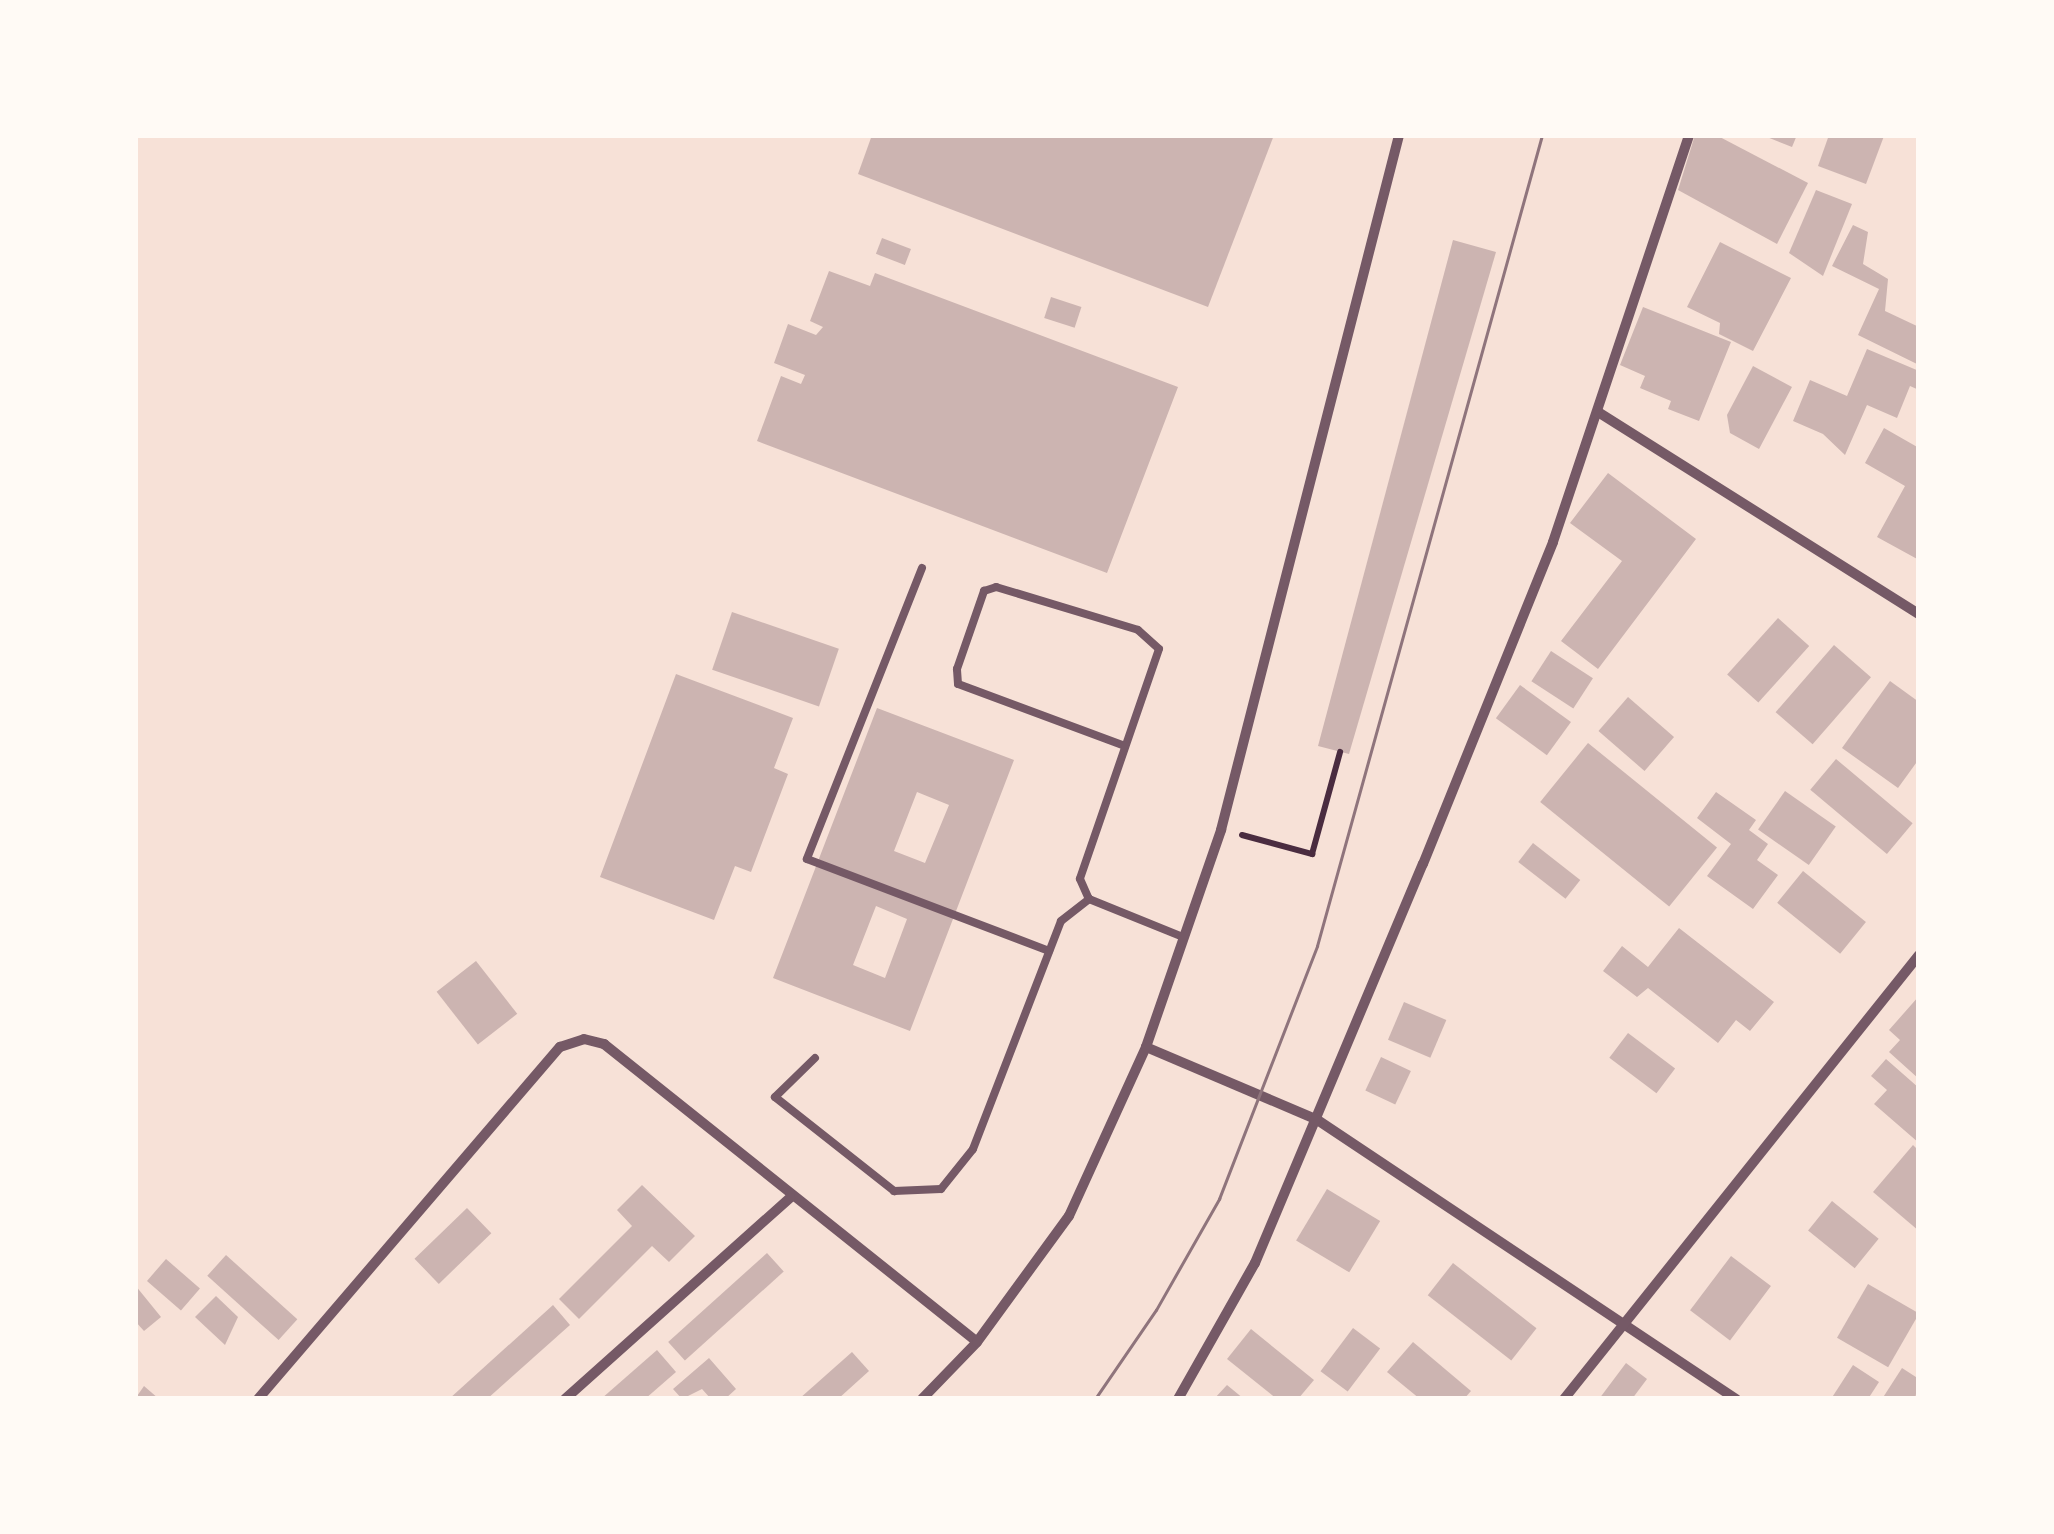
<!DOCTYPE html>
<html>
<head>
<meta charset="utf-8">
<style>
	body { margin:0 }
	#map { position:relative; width:2054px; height:1534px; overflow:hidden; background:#f7e1d7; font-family:"DejaVu Sans",sans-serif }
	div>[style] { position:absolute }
	.building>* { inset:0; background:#ccb4b1; transform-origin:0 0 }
	.path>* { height:6px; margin:-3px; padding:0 3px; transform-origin:3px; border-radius:3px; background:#4a2c40 }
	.service>* { height:8px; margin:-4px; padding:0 4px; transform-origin:4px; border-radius:4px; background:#755966 }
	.minor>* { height:10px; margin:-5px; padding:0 5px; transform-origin:5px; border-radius:5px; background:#755966 }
	.tram>* { height:2.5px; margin:-1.25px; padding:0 1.25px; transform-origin:1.25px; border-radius:1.25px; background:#8f747c }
	span { translate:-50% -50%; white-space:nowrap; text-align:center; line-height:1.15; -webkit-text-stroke:8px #fffaf5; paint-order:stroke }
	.frame { position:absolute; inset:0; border:138px solid #fffaf5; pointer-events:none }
</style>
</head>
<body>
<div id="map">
	<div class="building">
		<i style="clip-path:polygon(872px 135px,1274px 135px,1208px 307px,858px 174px)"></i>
		<i style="clip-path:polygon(1695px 135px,1716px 135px,1808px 183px,1777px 244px,1678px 190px)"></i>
		<i style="clip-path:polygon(1762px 135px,1797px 135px,1792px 147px)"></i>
		<i style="clip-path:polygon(1829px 135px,1884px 136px,1866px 184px,1818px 166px)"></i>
		<i style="clip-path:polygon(1816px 190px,1852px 204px,1823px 276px,1789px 253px)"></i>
		<i style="clip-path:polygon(1853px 225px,1868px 232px,1863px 264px,1888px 279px,1885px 311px,1919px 327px,1919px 365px,1858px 335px,1879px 289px,1832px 266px)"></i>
		<i style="left:882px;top:238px;width:31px;height:17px;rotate:21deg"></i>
		<i style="clip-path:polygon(1453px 240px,1496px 252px,1349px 754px,1318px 746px)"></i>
		<i style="clip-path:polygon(1720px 242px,1791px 278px,1753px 351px,1719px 334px,1720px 323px,1687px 307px)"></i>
		<i style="clip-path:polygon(829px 271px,870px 286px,875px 273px,1178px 387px,1107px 573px,757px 441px,781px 376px,801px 384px,805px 375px,774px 363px,788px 324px,816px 335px,823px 327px,810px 321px)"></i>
		<i style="left:1051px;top:297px;width:32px;height:22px;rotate:18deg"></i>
		<i style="clip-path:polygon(1643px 307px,1731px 342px,1699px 421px,1668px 409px,1671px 401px,1640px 388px,1645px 376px,1620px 365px)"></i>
		<i style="clip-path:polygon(1867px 349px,1919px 371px,1919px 390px,1910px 386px,1897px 418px,1867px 405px,1845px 455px,1823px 434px,1793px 421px,1810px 380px,1847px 396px)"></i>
		<i style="clip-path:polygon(1753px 366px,1792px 387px,1759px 449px,1730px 433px,1727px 415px)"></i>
		<i style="clip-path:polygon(1884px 428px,1919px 448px,1919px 560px,1877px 537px,1905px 486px,1865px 463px)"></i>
		<i style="clip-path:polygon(1608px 473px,1696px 539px,1598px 669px,1561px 641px,1622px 561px,1570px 523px)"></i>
		<i style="left:732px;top:612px;width:113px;height:61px;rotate:19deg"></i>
		<i style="left:1778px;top:618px;width:42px;height:76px;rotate:42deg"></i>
		<i style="left:1834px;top:645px;width:49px;height:89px;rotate:41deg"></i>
		<i style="left:1551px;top:651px;width:50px;height:36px;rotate:33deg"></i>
		<i style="clip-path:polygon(676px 674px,793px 718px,774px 768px,788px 774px,751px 872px,735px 866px,714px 920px,600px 877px)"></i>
		<i style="clip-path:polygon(1890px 681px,1919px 702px,1919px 759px,1898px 788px,1842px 748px)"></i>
		<i style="left:1520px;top:685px;width:63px;height:41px;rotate:36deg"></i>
		<i style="left:1628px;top:697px;width:61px;height:45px;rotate:41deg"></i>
		<i style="clip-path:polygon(evenodd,877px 708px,1014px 760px,910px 1031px,773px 978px,877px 708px,917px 792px,949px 805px,925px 863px,894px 851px,917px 792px,877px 708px,876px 906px,907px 919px,885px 978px,853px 965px,876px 906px)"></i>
		<i style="left:1588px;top:743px;width:166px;height:76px;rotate:39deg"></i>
		<i style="left:1836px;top:759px;width:100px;height:40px;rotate:40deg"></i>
		<i style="left:1785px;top:791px;width:62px;height:47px;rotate:35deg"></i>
		<i style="clip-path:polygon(1716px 792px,1756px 820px,1749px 830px,1768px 844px,1757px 860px,1778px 875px,1753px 909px,1707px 876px,1731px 844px,1697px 818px)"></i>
		<i style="left:1533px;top:843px;width:60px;height:24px;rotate:38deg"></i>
		<i style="left:1803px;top:871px;width:81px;height:41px;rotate:39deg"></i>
		<i style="clip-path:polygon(1679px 928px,1774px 1002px,1750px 1031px,1736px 1020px,1718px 1043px,1648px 988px,1637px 997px,1603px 971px,1622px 946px,1648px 967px)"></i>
		<i style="left:476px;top:961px;width:67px;height:50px;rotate:52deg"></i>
		<i style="clip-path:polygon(1919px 996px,1919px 1079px,1889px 1052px,1900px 1040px,1889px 1030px)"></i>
		<i style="left:1404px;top:1002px;width:46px;height:41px;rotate:23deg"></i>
		<i style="left:1628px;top:1033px;width:59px;height:31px;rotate:37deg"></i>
		<i style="left:1381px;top:1057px;width:33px;height:37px;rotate:25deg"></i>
		<i style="clip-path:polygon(1886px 1059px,1919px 1088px,1919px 1143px,1874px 1104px,1887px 1090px,1871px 1076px)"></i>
		<i style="clip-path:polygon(1913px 1145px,1919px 1151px,1919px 1231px,1873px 1192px)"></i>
		<i style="clip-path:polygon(642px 1185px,695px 1236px,669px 1262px,652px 1246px,579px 1319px,559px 1299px,632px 1226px,617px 1210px)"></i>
		<i style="left:1327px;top:1189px;width:62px;height:60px;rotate:31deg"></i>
		<i style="left:1832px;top:1201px;width:60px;height:38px;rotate:39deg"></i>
		<i style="left:467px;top:1208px;width:35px;height:73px;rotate:46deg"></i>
		<i style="left:767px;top:1253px;width:25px;height:133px;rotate:48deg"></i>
		<i style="left:226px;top:1255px;width:96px;height:28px;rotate:42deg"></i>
		<i style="left:1731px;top:1256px;width:50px;height:68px;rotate:37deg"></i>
		<i style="left:166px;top:1259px;width:45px;height:29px;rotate:41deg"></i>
		<i style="left:1453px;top:1263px;width:106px;height:41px;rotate:38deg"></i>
		<i style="left:1868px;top:1284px;width:59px;height:62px;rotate:30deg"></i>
		<i style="clip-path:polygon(135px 1285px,161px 1317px,144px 1331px,135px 1321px)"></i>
		<i style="clip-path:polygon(216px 1296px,238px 1317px,225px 1345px,195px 1317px)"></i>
		<i style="clip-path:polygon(553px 1305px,570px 1325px,487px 1399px,449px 1399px)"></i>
		<i style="left:1353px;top:1328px;width:34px;height:54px;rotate:37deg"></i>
		<i style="clip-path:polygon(1251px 1329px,1314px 1380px,1298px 1399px,1277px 1399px,1227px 1359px)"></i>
		<i style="clip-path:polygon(1413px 1342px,1471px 1391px,1464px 1399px,1420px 1399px,1387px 1372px)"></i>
		<i style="clip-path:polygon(657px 1350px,676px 1372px,645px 1399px,601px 1399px)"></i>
		<i style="clip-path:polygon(852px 1352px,869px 1371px,838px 1399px,799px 1399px)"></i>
		<i style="clip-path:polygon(709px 1358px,736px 1389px,725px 1399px,711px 1399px,702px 1389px,682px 1399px,673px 1389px)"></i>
		<i style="clip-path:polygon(1626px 1363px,1647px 1379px,1632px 1399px,1599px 1399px)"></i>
		<i style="clip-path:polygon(1853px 1365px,1879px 1382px,1868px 1399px,1831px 1399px)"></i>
		<i style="clip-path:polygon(1902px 1368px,1919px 1379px,1915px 1399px,1882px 1399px)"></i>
		<i style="clip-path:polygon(1227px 1385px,1244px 1399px,1214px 1399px)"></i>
		<i style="clip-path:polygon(144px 1386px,159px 1399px,135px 1399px)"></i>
	</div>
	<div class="path">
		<i style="left:1242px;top:835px;width:73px;rotate:15.2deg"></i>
		<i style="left:1312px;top:854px;width:106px;rotate:-74.6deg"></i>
	</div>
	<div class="service">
		<i style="left:922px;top:568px;width:313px;rotate:111.6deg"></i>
		<i style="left:807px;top:859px;width:259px;rotate:20.8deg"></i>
		<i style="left:1125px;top:746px;width:178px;rotate:-159.6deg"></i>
		<i style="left:958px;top:684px;width:15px;rotate:-94deg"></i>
		<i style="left:957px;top:669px;width:83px;rotate:-70.9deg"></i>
		<i style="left:984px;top:591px;width:13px;rotate:-18deg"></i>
		<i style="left:996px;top:587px;width:148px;rotate:16.8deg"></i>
		<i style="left:1138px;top:630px;width:28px;rotate:42deg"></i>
		<i style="left:1159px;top:649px;width:243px;rotate:109deg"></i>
		<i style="left:1080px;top:879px;width:22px;rotate:66deg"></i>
		<i style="left:1089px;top:899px;width:101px;rotate:22deg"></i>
		<i style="left:815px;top:1058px;width:56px;rotate:135.7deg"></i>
		<i style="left:775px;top:1097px;width:152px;rotate:38.3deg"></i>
		<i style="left:894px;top:1191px;width:47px;rotate:-2.4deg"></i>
		<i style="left:941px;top:1189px;width:51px;rotate:-51.3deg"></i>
		<i style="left:973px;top:1149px;width:244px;rotate:-68.9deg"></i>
		<i style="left:1061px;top:921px;width:36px;rotate:-38deg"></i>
	</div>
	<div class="minor">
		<i style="left:1598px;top:412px;width:379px;rotate:32.2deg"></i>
		<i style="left:1146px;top:1047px;width:185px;rotate:23deg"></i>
		<i style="left:1316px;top:1119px;width:505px;rotate:33.69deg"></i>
		<i style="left:258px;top:1399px;width:464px;rotate:-49.4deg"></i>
		<i style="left:560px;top:1047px;width:25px;rotate:-18deg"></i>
		<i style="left:584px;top:1039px;width:21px;rotate:14deg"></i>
		<i style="left:604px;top:1044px;width:477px;rotate:38.6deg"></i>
		<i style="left:565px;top:1399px;width:302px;rotate:-41.8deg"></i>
		<i style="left:922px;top:1399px;width:79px;rotate:-46deg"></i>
		<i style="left:977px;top:1342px;width:156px;rotate:-53.9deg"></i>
		<i style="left:1069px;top:1216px;width:186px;rotate:-65.5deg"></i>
		<i style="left:1146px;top:1047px;width:230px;rotate:-70.9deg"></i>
		<i style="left:1221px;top:830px;width:717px;rotate:-75.63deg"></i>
		<i style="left:1178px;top:1399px;width:156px;rotate:-60.5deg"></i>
		<i style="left:1255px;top:1263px;width:433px;rotate:-67.2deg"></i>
		<i style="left:1423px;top:864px;width:347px;rotate:-68deg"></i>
		<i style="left:1553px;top:542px;width:429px;rotate:-71.5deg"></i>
		<i style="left:1564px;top:1399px;width:568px;rotate:-51.36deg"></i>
	</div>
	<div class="tram">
		<i style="left:1095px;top:1399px;width:108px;rotate:-55.6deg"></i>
		<i style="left:1156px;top:1310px;width:128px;rotate:-60.4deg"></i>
		<i style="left:1219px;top:1199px;width:271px;rotate:-68.8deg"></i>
		<i style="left:1317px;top:946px;width:842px;rotate:-74.49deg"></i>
	</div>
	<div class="frame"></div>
</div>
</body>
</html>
